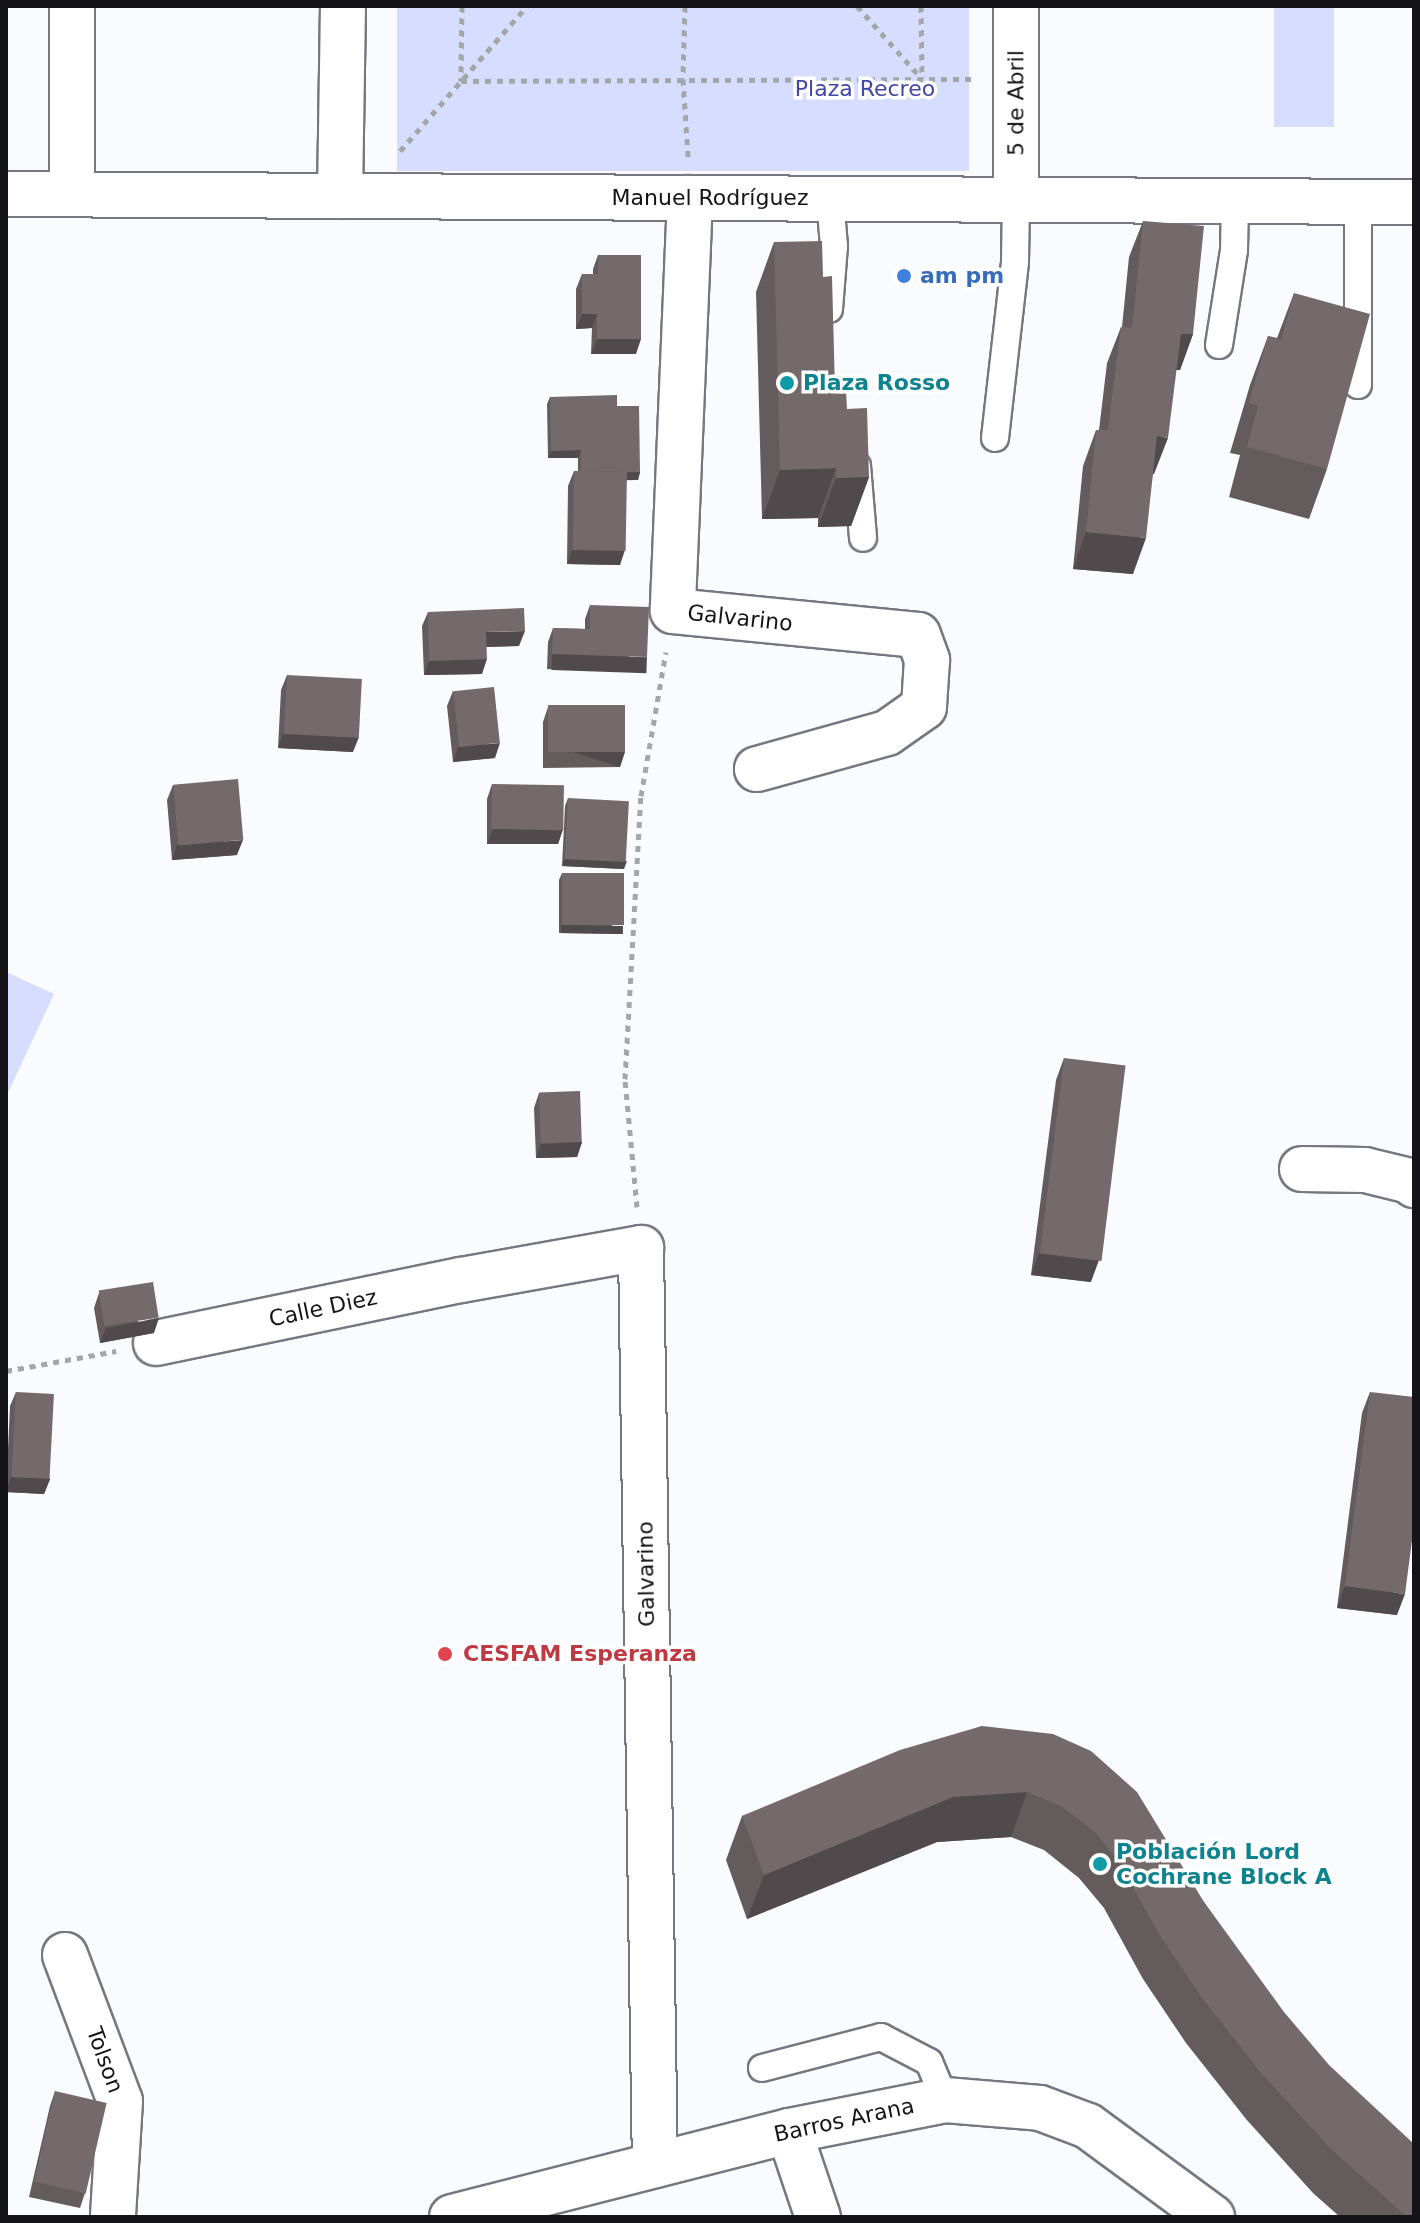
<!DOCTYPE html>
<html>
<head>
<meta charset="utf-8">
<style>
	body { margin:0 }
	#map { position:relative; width:1420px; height:2223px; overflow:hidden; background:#fafbff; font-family:"DejaVu Sans",sans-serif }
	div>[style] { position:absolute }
	.green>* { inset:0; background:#d6ddfe; transform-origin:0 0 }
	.path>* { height:5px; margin-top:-2.5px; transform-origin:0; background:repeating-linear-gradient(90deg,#a5a6aa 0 6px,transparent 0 12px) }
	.roads { filter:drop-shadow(2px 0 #767780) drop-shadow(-2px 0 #767780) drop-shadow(0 2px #767780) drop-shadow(0 -2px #767780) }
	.service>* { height:26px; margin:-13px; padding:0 13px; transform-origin:13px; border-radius:13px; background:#fff }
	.minor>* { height:44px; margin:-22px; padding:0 22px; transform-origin:22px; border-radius:22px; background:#fff }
	.tertiary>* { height:44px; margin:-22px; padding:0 22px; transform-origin:22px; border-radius:22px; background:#fff }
	.wall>* { inset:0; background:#645b5d }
	.shaded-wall>* { inset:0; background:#514a4c; transform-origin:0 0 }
	.building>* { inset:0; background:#746a6c; transform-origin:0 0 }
	.dots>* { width:22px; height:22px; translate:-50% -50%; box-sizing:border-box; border:4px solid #fff; border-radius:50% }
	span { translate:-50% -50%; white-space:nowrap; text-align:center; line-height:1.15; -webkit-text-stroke:7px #fff; paint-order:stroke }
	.park-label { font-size:22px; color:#4246a8 }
	.street-label { font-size:22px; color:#141418 }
	.shop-label { font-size:22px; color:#366cbe; font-weight:700 }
	.left { translate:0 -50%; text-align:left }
	.culture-label { font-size:22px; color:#0d838f; font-weight:700 }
	.health-label { font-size:22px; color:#be3a42; font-weight:700 }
	.frame { position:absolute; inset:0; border:8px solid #141418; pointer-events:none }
</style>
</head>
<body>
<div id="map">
	<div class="green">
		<i style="left:397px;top:6px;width:572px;height:165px"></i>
		<i style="left:1274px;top:6px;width:60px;height:121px"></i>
		<i style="clip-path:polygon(6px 972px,54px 994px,6px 1097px)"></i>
	</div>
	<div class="path">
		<i style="left:462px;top:6px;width:75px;rotate:90.8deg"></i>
		<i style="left:461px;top:81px;width:513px;rotate:-0.22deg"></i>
		<i style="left:685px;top:6px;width:73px;rotate:91.6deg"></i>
		<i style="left:683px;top:79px;width:78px;rotate:86.3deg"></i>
		<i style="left:857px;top:6px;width:98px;rotate:48.3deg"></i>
		<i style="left:921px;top:6px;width:72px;rotate:89.2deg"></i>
		<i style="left:400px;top:151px;width:193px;rotate:-48.8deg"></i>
		<i style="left:637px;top:1207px;width:129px;rotate:-95.4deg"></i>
		<i style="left:625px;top:1079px;width:283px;rotate:-86.8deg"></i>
		<i style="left:641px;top:796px;width:146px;rotate:-80.2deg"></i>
		<i style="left:6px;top:1371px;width:112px;rotate:-10.3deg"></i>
	</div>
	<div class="roads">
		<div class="service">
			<i style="left:1358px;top:202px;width:183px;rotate:90deg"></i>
			<i style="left:829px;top:309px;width:63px;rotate:-85.5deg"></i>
			<i style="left:834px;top:246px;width:47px;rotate:-94.9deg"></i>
			<i style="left:1219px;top:345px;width:96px;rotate:-81deg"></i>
			<i style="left:1234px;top:250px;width:49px;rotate:-88.8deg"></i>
			<i style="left:995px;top:438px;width:177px;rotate:-83.5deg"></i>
			<i style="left:1015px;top:262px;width:62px;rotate:-89.1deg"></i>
			<i style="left:857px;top:466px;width:72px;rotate:85.2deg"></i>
			<i style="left:762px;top:2068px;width:123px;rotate:-14.6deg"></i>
			<i style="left:881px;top:2037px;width:54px;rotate:27.5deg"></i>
			<i style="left:929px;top:2062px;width:41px;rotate:67.2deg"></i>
		</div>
		<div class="minor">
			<i style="left:6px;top:194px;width:1408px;rotate:0.33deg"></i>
			<i style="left:72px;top:194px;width:188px;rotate:-90deg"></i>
			<i style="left:340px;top:196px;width:190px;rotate:-89.1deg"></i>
			<i style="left:690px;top:198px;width:413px;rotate:92.4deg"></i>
			<i style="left:673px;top:611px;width:246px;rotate:5.6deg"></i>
			<i style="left:918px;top:635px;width:27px;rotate:70deg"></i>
			<i style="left:927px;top:660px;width:47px;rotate:93.7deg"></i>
			<i style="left:924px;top:707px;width:45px;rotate:144.9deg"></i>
			<i style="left:887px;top:733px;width:135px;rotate:164.5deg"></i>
			<i style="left:1016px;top:200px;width:194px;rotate:-90deg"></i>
			<i style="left:1302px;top:1169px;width:63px;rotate:0.9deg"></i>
			<i style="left:1365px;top:1170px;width:46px;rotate:13.7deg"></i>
			<i style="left:1410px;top:1181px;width:6px;rotate:45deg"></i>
			<i style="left:156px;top:1343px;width:311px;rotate:-11.7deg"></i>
			<i style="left:461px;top:1280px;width:183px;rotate:-10.1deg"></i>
			<i style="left:641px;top:1248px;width:917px;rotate:89.13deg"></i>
			<i style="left:65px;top:1955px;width:156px;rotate:69.4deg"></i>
			<i style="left:120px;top:2101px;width:116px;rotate:93.5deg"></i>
			<i style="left:789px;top:2131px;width:91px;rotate:71.4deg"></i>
		</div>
		<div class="tertiary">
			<i style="left:452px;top:2217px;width:348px;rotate:-14.3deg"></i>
			<i style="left:789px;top:2131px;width:159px;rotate:-11.2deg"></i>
			<i style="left:945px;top:2100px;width:95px;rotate:4.8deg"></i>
			<i style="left:1040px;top:2108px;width:51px;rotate:20.6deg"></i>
			<i style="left:1088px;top:2126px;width:154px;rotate:36.3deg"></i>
		</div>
	</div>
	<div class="wall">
		<i style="clip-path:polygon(1143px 221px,1193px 334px,1180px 370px,1176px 370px,1154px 474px,1153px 474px,1133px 574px,1073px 569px,1083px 466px,1096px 430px,1099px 430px,1107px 363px,1121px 327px,1122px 327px,1129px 257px)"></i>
		<i style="clip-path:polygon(774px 242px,823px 277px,835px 390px,847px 409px,869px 477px,851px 526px,818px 527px,818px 518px,762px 519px,756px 292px)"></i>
		<i style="clip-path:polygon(598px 255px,636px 354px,591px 354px,592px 328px,576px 329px,576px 289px,582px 274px,593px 274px,593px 269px)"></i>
		<i style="clip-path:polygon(1294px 293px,1327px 469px,1309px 519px,1229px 497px,1240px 455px,1230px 453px,1250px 385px,1268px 336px,1277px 338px)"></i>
		<i style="clip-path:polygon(550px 397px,617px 406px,640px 472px,638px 480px,626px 480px,620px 565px,567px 564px,568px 486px,574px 471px,578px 471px,578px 458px,548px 458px,547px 404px)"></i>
		<i style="clip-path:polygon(590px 605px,641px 672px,547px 669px,548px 642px,553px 628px,585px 629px,585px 619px)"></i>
		<i style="clip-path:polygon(428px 612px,519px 646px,486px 647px,482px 674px,424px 675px,422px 626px)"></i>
		<i style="clip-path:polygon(287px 675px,353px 752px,278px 748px,281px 690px)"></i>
		<i style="clip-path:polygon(453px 691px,495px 758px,453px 762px,447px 706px)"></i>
		<i style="clip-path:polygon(548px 707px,620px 767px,543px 768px,543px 722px)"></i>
		<i style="clip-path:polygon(492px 784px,563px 829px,558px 844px,487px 844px,487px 799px)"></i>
		<i style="clip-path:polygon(173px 785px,237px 855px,172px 860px,167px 800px)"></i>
		<i style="clip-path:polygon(568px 798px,624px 869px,562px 866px,565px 806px)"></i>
		<i style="clip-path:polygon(562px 873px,620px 934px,559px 933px,559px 880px)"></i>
		<i style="clip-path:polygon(1064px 1058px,1091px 1282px,1031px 1275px,1056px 1080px)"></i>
		<i style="clip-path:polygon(539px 1093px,582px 1142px,577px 1157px,536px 1158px,534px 1108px)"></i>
		<i style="clip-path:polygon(99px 1293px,154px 1333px,100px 1343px,94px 1308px)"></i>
		<i style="clip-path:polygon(16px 1392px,50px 1479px,44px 1494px,6px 1492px,10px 1406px)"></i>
		<i style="clip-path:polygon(1370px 1392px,1397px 1615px,1337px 1608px,1362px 1413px)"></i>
		<i style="clip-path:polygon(982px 1726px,1204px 1902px,1414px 2217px,1340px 2217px,1313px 2193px,1246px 2119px,1186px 2043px,1143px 1979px,1104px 1908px,1079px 1878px,1044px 1850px,1011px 1837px,937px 1842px,747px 1919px,726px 1860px,742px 1816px)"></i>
		<i style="clip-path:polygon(55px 2091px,85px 2193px,80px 2208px,29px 2197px,50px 2106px)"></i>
	</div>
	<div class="shaded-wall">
		<i style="clip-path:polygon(582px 314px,597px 314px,592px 328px,576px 329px)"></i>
		<i style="clip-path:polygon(1181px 334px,1193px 334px,1180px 370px,1167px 370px)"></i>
		<i style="clip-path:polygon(597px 339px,641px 339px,636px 354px,591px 354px)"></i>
		<i style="clip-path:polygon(1157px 436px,1168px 438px,1154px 474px,1144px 473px)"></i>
		<i style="clip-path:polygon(581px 450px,578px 458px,548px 458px,551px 451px)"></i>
		<i style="clip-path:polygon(836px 468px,818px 518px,762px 519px,780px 470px)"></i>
		<i style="clip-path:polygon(640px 472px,638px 480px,578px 481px,581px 474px)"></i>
		<i style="clip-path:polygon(869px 477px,851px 526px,818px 527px,836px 478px)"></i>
		<i style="clip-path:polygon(1086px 532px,1146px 538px,1133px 574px,1073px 569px)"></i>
		<i style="clip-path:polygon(572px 550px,625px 550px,620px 565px,567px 564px)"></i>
		<i style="clip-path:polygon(525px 631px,519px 646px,481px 647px,486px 632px)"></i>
		<i style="left:552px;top:654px;width:95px;height:16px;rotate:2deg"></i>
		<i style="clip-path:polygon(487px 659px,482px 674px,424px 675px,429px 661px)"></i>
		<i style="clip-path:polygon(283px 734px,359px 737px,353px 752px,278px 748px)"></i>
		<i style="clip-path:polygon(500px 743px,495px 758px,453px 762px,458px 747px)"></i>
		<i style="left:625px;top:752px;width:16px;height:76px;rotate:108deg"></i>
		<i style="clip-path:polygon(493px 829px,563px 829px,558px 844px,487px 844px)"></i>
		<i style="clip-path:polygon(243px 840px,237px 855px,172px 860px,177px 845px)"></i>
		<i style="clip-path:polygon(565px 859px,627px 861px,624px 869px,562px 866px)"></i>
		<i style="left:561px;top:925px;width:62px;height:8px;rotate:1deg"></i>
		<i style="clip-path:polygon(582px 1142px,577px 1157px,536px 1158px,541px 1144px)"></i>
		<i style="clip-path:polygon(1039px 1253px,1099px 1260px,1091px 1282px,1031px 1275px)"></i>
		<i style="clip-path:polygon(159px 1318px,154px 1333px,100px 1343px,106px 1328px)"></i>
		<i style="clip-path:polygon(11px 1477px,50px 1479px,44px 1494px,6px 1492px)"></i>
		<i style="clip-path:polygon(1345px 1586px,1405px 1594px,1397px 1615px,1337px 1608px)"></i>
		<i style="clip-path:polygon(1027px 1792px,1011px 1837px,937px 1842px,747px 1919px,764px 1875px,953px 1797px)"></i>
	</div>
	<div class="building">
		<i style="clip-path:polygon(1143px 221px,1204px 226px,1193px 334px,1181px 334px,1168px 438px,1157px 436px,1146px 538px,1086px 532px,1096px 430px,1108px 430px,1121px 327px,1132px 328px)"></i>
		<i style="clip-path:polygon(822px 241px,823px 277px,832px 276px,835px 390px,846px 390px,847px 409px,867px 408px,869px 477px,836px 478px,836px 468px,780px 470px,774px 242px)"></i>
		<i style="clip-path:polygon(598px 255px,641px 255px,641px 339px,597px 339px,597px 314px,582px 314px,582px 274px,598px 274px)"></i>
		<i style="clip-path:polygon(1294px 293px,1370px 314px,1327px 469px,1247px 447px,1258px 406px,1249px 403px,1268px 336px,1281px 340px)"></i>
		<i style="clip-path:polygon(617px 395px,617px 406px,639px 406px,640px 472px,581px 471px,581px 450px,551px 451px,550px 397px)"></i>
		<i style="left:574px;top:471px;width:53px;height:79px;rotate:1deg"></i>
		<i style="clip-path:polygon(590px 605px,649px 607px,647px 657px,552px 654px,553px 628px,590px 629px)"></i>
		<i style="clip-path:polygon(524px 608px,525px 631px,486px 632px,487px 659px,429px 661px,428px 612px)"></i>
		<i style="left:287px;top:675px;width:75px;height:59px;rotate:3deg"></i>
		<i style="left:494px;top:687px;width:56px;height:41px;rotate:84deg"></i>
		<i style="left:625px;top:705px;width:47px;height:77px;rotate:90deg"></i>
		<i style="left:238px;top:779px;width:61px;height:65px;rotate:85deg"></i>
		<i style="left:492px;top:784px;width:72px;height:45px;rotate:1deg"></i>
		<i style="left:568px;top:798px;width:61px;height:61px;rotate:3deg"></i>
		<i style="left:562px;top:873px;width:62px;height:52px"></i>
		<i style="left:1064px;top:1058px;width:62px;height:197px;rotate:7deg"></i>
		<i style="left:580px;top:1091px;width:51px;height:41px;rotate:88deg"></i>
		<i style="left:153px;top:1282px;width:36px;height:55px;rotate:81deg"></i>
		<i style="left:16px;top:1392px;width:38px;height:85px;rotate:3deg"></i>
		<i style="clip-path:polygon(1370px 1392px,1414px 1397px,1414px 1525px,1405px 1594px,1345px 1586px)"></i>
		<i style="clip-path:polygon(982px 1726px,1053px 1734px,1091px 1751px,1137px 1792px,1204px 1902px,1284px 2012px,1329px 2065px,1414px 2144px,1414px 2217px,1407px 2217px,1330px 2148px,1262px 2074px,1202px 1998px,1159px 1934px,1120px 1864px,1096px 1833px,1061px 1806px,1027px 1792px,953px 1797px,764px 1875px,742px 1816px,900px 1750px)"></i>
		<i style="left:55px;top:2091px;width:53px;height:93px;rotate:13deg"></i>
	</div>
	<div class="dots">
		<i style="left:904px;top:276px;background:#3f7fe0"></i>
		<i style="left:787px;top:383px;background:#0f9aa8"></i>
		<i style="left:445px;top:1654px;background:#e0444e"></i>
		<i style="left:1100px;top:1864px;background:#0f9aa8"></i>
	</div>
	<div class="park-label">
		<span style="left:865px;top:89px">Plaza Recreo</span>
	</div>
	<div class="street-label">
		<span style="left:1016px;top:103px;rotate:-90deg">5 de Abril</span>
		<span style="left:710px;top:198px">Manuel Rodríguez</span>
		<span style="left:740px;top:618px;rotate:6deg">Galvarino</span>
		<span style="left:323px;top:1308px;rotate:-12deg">Calle Diez</span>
		<span style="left:646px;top:1574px;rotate:-91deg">Galvarino</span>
		<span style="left:105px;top:2060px;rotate:70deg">Tolson</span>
		<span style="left:844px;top:2120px;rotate:-12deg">Barros Arana</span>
	</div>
	<div class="shop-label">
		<span class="left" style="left:920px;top:276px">am pm</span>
	</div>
	<div class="culture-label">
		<span class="left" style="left:803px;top:383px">Plaza Rosso</span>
		<span class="left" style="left:1116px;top:1864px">Población Lord<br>Cochrane Block A</span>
	</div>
	<div class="health-label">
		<span class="left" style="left:463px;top:1654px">CESFAM Esperanza</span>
	</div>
	<div class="frame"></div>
</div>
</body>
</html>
